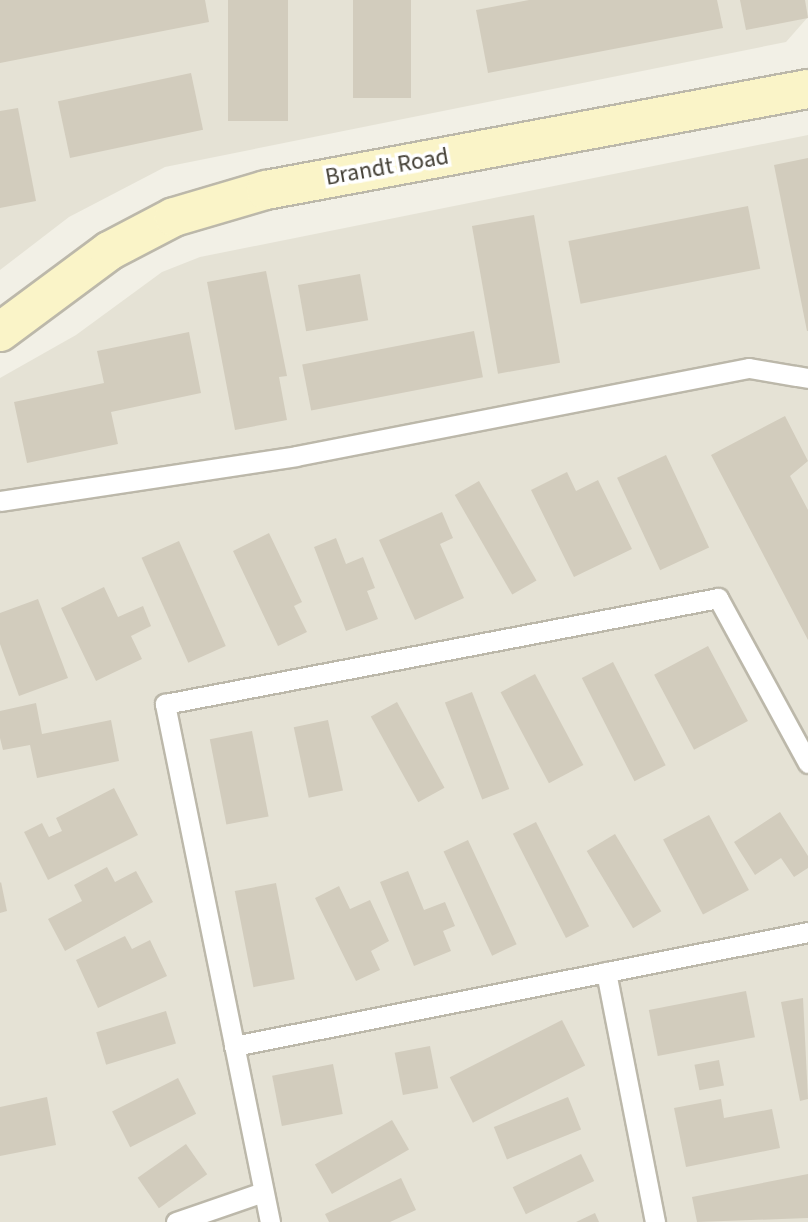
<!DOCTYPE html>
<html>
<head>
<meta charset="utf-8">
<style>
	body { margin:0 }
	#map { position:relative; width:808px; height:1222px; overflow:hidden; background:#f2f0e6; font-family:"Source Sans 3",sans-serif }
	div>[style] { position:absolute }
	.residential>* { inset:0; background:#e5e2d5 }
	.building>* { inset:0; background:#d2ccbd; transform-origin:0 0 }
	.roads { filter:drop-shadow(2px 0 #bcb8aa) drop-shadow(-2px 0 #bcb8aa) drop-shadow(0 2px #bcb8aa) drop-shadow(0 -2px #bcb8aa) }
	.lane>* { height:19px; margin:-9.5px; padding:0 9.5px; transform-origin:9.5px; border-radius:9.5px; background:#fff }
	.secondary>* { height:38px; margin:-19px; padding:0 19px; transform-origin:19px; border-radius:19px; background:#faf4c8 }
	span { translate:-50% -50%; white-space:nowrap; text-align:center; line-height:1.15; -webkit-text-stroke:7px #fff; paint-order:stroke }
	.street-label { font-size:24px; color:#444036 }
</style>
</head>
<body>
<div id="map">
	<div class="residential">
		<i style="clip-path:polygon(0 0,808px 0,808px 17px,786px 42px,165px 167px,69px 217px,0 270px)"></i>
		<i style="clip-path:polygon(808px 135px,808px 1222px,0 1222px,0 378px,76px 335px,162px 272px,200px 257px)"></i>
	</div>
	<div class="building">
		<i style="clip-path:polygon(0 0,205px 0,209px 22px,0 63px)"></i>
		<i style="left:228px;top:0;width:60px;height:121px"></i>
		<i style="left:353px;top:0;width:58px;height:98px"></i>
		<i style="clip-path:polygon(529px 0,717px 0,723px 28px,488px 73px,476px 10px)"></i>
		<i style="clip-path:polygon(740px 0,805px 0,808px 18px,746px 30px)"></i>
		<i style="left:191px;top:73px;width:58px;height:136px;rotate:78deg"></i>
		<i style="clip-path:polygon(18px 108px,36px 201px,0 208px,0 111px)"></i>
		<i style="clip-path:polygon(808px 158px,808px 331px,807px 331px,774px 165px)"></i>
		<i style="left:748px;top:206px;width:64px;height:183px;rotate:79deg"></i>
		<i style="left:534px;top:215px;width:150px;height:63px;rotate:80deg"></i>
		<i style="clip-path:polygon(266px 271px,287px 376px,279px 377px,287px 420px,235px 430px,207px 282px)"></i>
		<i style="left:360px;top:274px;width:47px;height:63px;rotate:80deg"></i>
		<i style="left:474px;top:331px;width:47px;height:175px;rotate:79deg"></i>
		<i style="clip-path:polygon(189px 332px,201px 393px,111px 412px,118px 444px,27px 463px,14px 402px,104px 383px,97px 351px)"></i>
		<i style="clip-path:polygon(785px 416px,808px 461px,790px 476px,808px 510px,808px 640px,711px 455px)"></i>
		<i style="left:666px;top:455px;width:102px;height:54px;rotate:65deg"></i>
		<i style="clip-path:polygon(567px 472px,576px 491px,598px 480px,632px 549px,574px 577px,531px 490px)"></i>
		<i style="left:479px;top:481px;width:115px;height:28px;rotate:60deg"></i>
		<i style="clip-path:polygon(442px 512px,453px 538px,440px 544px,464px 598px,415px 620px,379px 540px)"></i>
		<i style="clip-path:polygon(269px 533px,302px 602px,294px 606px,307px 632px,278px 646px,233px 551px)"></i>
		<i style="clip-path:polygon(336px 538px,346px 564px,363px 557px,375px 588px,367px 591px,378px 619px,346px 631px,314px 547px)"></i>
		<i style="left:179px;top:541px;width:115px;height:41px;rotate:66deg"></i>
		<i style="clip-path:polygon(104px 587px,118px 617px,143px 606px,151px 626px,131px 636px,142px 659px,96px 681px,61px 608px)"></i>
		<i style="clip-path:polygon(38px 599px,68px 678px,19px 696px,0 644px,0 613px)"></i>
		<i style="left:708px;top:646px;width:85px;height:61px;rotate:62deg"></i>
		<i style="left:613px;top:662px;width:116px;height:35px;rotate:63deg"></i>
		<i style="left:535px;top:674px;width:103px;height:39px;rotate:62deg"></i>
		<i style="left:472px;top:692px;width:104px;height:29px;rotate:69deg"></i>
		<i style="left:397px;top:702px;width:98px;height:30px;rotate:61deg"></i>
		<i style="clip-path:polygon(36px 703px,42px 734px,111px 720px,119px 761px,37px 778px,30px 745px,3px 750px,0 738px,0 711px)"></i>
		<i style="left:328px;top:720px;width:72px;height:35px;rotate:78deg"></i>
		<i style="left:252px;top:731px;width:87px;height:43px;rotate:79deg"></i>
		<i style="clip-path:polygon(114px 788px,138px 835px,48px 880px,24px 832px,42px 823px,49px 837px,62px 831px,56px 818px)"></i>
		<i style="clip-path:polygon(780px 812px,808px 856px,808px 868px,794px 877px,781px 858px,755px 875px,734px 842px)"></i>
		<i style="left:709px;top:815px;width:85px;height:52px;rotate:62deg"></i>
		<i style="left:536px;top:822px;width:117px;height:26px;rotate:63deg"></i>
		<i style="left:615px;top:834px;width:90px;height:33px;rotate:59deg"></i>
		<i style="left:468px;top:840px;width:115px;height:27px;rotate:65deg"></i>
		<i style="clip-path:polygon(107px 867px,115px 882px,136px 871px,153px 902px,65px 951px,48px 919px,82px 901px,74px 885px)"></i>
		<i style="clip-path:polygon(408px 871px,424px 910px,445px 902px,455px 926px,443px 931px,451px 951px,414px 966px,380px 882px)"></i>
		<i style="clip-path:polygon(1px 882px,7px 911px,0 913px,0 883px)"></i>
		<i style="left:276px;top:883px;width:98px;height:42px;rotate:79deg"></i>
		<i style="clip-path:polygon(339px 886px,350px 909px,370px 900px,389px 941px,371px 951px,380px 970px,356px 981px,315px 898px)"></i>
		<i style="clip-path:polygon(125px 936px,132px 949px,150px 940px,167px 976px,98px 1008px,76px 960px)"></i>
		<i style="left:746px;top:991px;width:47px;height:99px;rotate:79deg"></i>
		<i style="clip-path:polygon(803px 998px,808px 1099px,800px 1101px,781px 1002px)"></i>
		<i style="left:166px;top:1011px;width:34px;height:73px;rotate:73deg"></i>
		<i style="left:562px;top:1020px;width:51px;height:126px;rotate:63deg"></i>
		<i style="left:430px;top:1046px;width:43px;height:36px;rotate:79deg"></i>
		<i style="left:719px;top:1060px;width:26px;height:25px;rotate:79deg"></i>
		<i style="left:333px;top:1064px;width:51px;height:62px;rotate:79deg"></i>
		<i style="left:178px;top:1078px;width:40px;height:74px;rotate:63deg"></i>
		<i style="clip-path:polygon(47px 1097px,56px 1145px,0 1156px,0 1107px)"></i>
		<i style="left:568px;top:1097px;width:35px;height:80px;rotate:68deg"></i>
		<i style="clip-path:polygon(721px 1099px,724px 1118px,772px 1109px,780px 1148px,686px 1167px,674px 1108px)"></i>
		<i style="left:392px;top:1120px;width:34px;height:89px;rotate:60deg"></i>
		<i style="left:186px;top:1144px;width:37px;height:59px;rotate:55deg"></i>
		<i style="left:581px;top:1154px;width:30px;height:76px;rotate:64deg"></i>
		<i style="clip-path:polygon(808px 1174px,808px 1218px,697px 1222px,692px 1197px)"></i>
		<i style="clip-path:polygon(401px 1178px,416px 1210px,390px 1222px,329px 1222px,325px 1214px)"></i>
		<i style="clip-path:polygon(595px 1213px,599px 1222px,576px 1222px)"></i>
	</div>
	<div class="roads">
		<div class="lane">
			<i style="left:0;top:501px;width:299px;rotate:-8.6deg"></i>
			<i style="left:296px;top:456px;width:461px;rotate:-11deg"></i>
			<i style="left:749px;top:368px;width:60px;rotate:9.6deg"></i>
			<i style="left:606px;top:972px;width:255px;rotate:78.9deg"></i>
			<i style="left:234px;top:1046px;width:585px;rotate:-11.23deg"></i>
			<i style="left:176px;top:1222px;width:92px;rotate:-19deg"></i>
			<i style="left:270px;top:1222px;width:529px;rotate:-101.46deg"></i>
			<i style="left:165px;top:704px;width:563px;rotate:-10.85deg"></i>
			<i style="left:718px;top:598px;width:188px;rotate:61.4deg"></i>
		</div>
		<div class="secondary">
			<i style="left:0;top:332px;width:136px;rotate:-36.6deg"></i>
			<i style="left:109px;top:251px;width:73px;rotate:-27.6deg"></i>
			<i style="left:174px;top:217px;width:96px;rotate:-16.4deg"></i>
			<i style="left:266px;top:190px;width:551px;rotate:-10.56deg"></i>
		</div>
	</div>
	<div class="street-label">
		<span style="left:387px;top:167px;rotate:-10deg">Brandt Road</span>
	</div>
</div>
</body>
</html>
